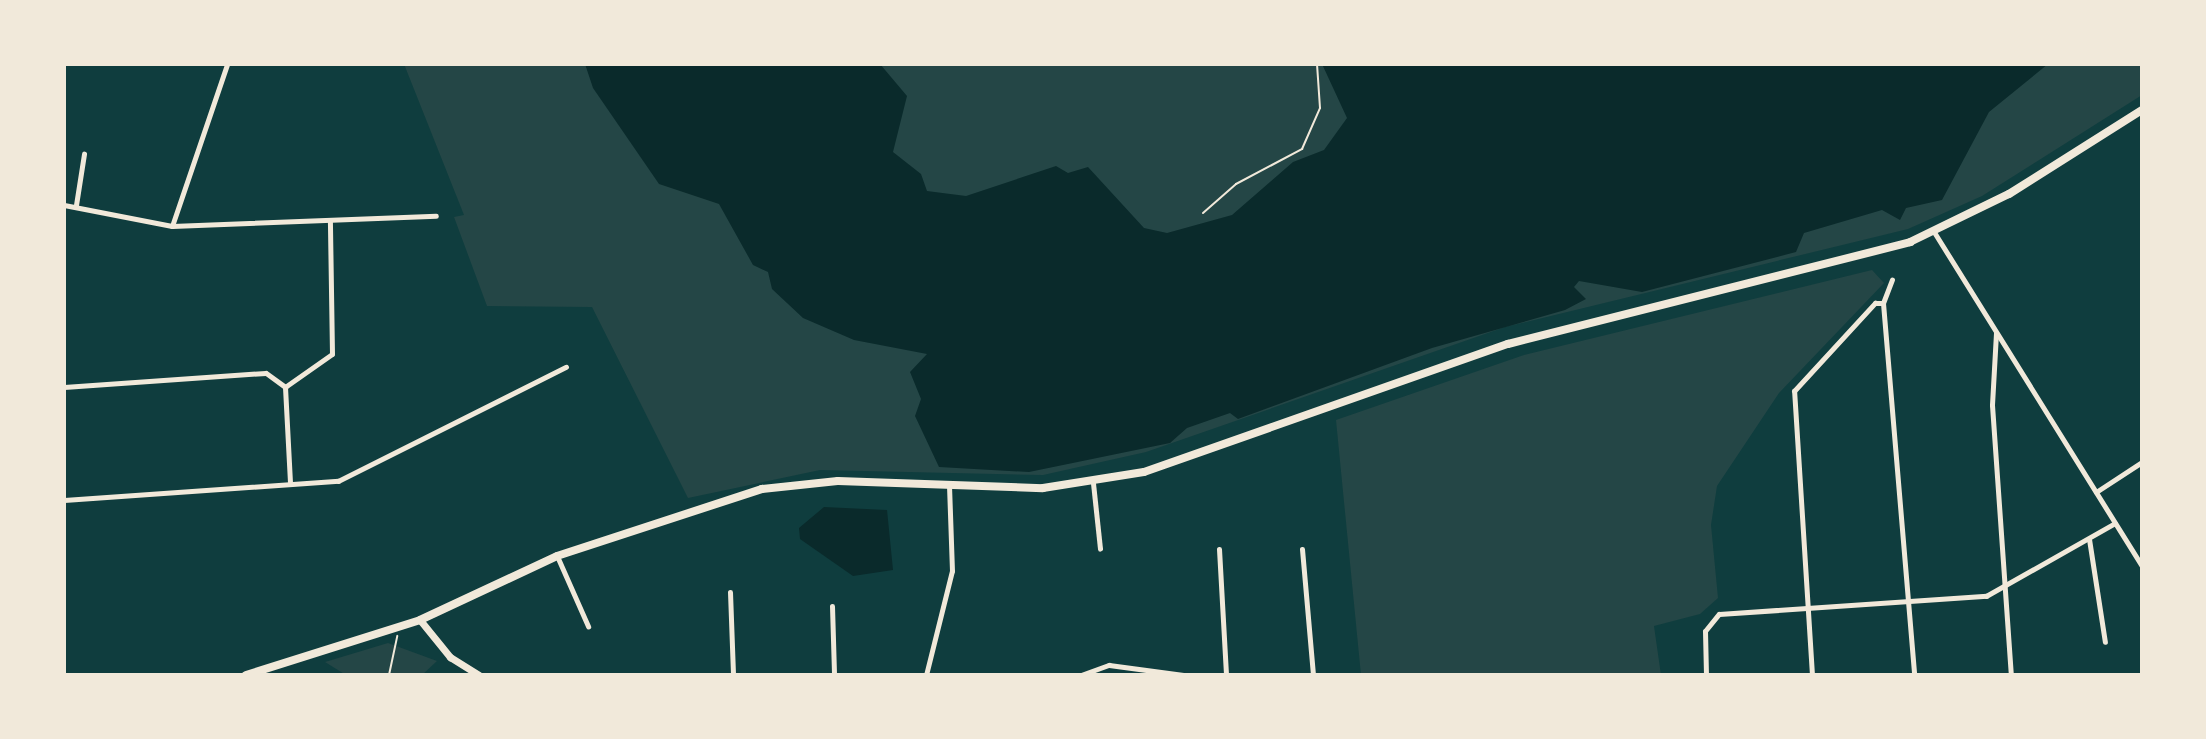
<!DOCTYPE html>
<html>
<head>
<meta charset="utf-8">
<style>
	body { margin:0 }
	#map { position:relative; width:2206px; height:739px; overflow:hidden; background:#0f3d3e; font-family:"PT Sans",sans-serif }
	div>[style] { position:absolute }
	.green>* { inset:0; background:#244646 }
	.water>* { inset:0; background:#0a2a2b }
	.path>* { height:2px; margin:-1px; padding:0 1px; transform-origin:1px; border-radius:1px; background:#f1e9da }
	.minor>* { height:5px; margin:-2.5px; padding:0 2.5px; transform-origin:2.5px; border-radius:2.5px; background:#f1e9da }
	.tertiary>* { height:7px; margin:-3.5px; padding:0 3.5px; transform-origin:3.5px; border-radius:3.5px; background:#f1e9da }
	.primary>* { height:8px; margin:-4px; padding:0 4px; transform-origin:4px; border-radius:4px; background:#f1e9da }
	span { translate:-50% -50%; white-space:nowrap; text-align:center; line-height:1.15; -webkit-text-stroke:7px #f1e9da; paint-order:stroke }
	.frame { position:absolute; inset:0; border:66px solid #f1e9da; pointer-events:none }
</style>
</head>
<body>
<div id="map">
	<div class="green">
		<i style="clip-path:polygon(404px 64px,2142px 64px,2142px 95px,1982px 196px,1908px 229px,1505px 327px,1146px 452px,1043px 475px,820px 470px,688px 498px,592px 307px,487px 306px,454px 217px,464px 215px)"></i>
		<i style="clip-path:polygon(1872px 270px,1884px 283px,1779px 393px,1717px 486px,1711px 525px,1718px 598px,1700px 614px,1654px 626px,1661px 675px,1361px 675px,1336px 420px,1524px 355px)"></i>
		<i style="clip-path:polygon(388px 643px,437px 661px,422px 675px,346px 675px,325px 662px)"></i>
	</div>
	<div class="water">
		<i style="clip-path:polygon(585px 64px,880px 64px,907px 96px,893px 152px,921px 174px,927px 191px,966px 196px,1056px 166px,1068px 173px,1088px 167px,1144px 228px,1167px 233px,1232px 215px,1293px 162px,1324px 150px,1347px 118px,1322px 64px,2048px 64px,1989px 112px,1942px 200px,1906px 208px,1900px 220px,1882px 210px,1804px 233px,1796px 252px,1642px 292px,1579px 281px,1574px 287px,1586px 299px,1565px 310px,1432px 348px,1238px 419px,1230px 413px,1187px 428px,1170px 443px,1029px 472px,939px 467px,915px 416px,921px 399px,910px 372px,927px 354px,854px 340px,803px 318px,772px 289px,768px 272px,753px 265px,719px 204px,659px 184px,593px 88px)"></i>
		<i style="clip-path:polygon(824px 507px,887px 510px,893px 570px,853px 576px,800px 539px,799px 528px)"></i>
	</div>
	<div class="path">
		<i style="left:1203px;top:213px;width:44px;rotate:-41.3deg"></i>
		<i style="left:1236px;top:184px;width:75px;rotate:-27.9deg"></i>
		<i style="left:1302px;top:149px;width:45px;rotate:-66.3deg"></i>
		<i style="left:1320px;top:108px;width:44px;rotate:-93.9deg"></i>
		<i style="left:389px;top:675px;width:40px;rotate:-78deg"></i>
	</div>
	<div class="minor">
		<i style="left:64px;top:205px;width:110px;rotate:11deg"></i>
		<i style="left:172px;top:226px;width:264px;rotate:-2.2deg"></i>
		<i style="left:76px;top:205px;width:52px;rotate:-81.1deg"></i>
		<i style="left:172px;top:226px;width:171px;rotate:-71.2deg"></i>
		<i style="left:1934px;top:232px;width:393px;rotate:58.1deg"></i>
		<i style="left:1883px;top:303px;width:373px;rotate:85.2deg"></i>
		<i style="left:1996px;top:333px;width:72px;rotate:93.2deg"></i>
		<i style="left:1992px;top:405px;width:271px;rotate:86deg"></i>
		<i style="left:64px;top:387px;width:202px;rotate:-4deg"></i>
		<i style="left:266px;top:373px;width:24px;rotate:36deg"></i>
		<i style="left:285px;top:387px;width:57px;rotate:-35.1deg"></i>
		<i style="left:332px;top:354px;width:133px;rotate:-90.9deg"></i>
		<i style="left:285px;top:387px;width:97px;rotate:87deg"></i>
		<i style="left:1093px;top:483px;width:66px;rotate:83.9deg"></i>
		<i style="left:2096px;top:492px;width:55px;rotate:-33.1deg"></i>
		<i style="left:64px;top:500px;width:275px;rotate:-4deg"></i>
		<i style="left:338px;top:481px;width:255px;rotate:-26.6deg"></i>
		<i style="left:2089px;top:539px;width:104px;rotate:81.2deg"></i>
		<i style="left:1219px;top:549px;width:126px;rotate:86.8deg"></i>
		<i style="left:1302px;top:549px;width:126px;rotate:85deg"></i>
		<i style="left:557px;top:556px;width:77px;rotate:66.1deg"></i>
		<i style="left:730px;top:592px;width:83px;rotate:87.9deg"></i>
		<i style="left:832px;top:606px;width:69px;rotate:88.3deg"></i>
		<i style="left:926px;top:675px;width:107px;rotate:-76deg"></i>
		<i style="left:952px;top:571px;width:86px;rotate:-92deg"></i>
		<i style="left:1081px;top:675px;width:30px;rotate:-20deg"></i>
		<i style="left:1109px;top:665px;width:75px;rotate:7.7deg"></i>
		<i style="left:1706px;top:675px;width:44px;rotate:-91.3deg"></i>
		<i style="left:1705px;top:631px;width:22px;rotate:-51deg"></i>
		<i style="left:1719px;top:614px;width:268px;rotate:-3.9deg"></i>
		<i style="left:1986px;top:596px;width:148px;rotate:-29.5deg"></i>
		<i style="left:1812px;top:675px;width:285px;rotate:-93.6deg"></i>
		<i style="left:1794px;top:391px;width:120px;rotate:-47.4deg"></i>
		<i style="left:1875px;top:303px;width:8px"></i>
		<i style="left:1883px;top:303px;width:25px;rotate:-69deg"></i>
	</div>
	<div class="tertiary">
		<i style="left:420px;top:620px;width:48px;rotate:51deg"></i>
		<i style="left:450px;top:657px;width:34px;rotate:32deg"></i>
	</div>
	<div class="primary">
		<i style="left:246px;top:675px;width:182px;rotate:-17.5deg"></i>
		<i style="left:420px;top:620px;width:151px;rotate:-25deg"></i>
		<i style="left:557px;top:556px;width:216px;rotate:-18.1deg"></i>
		<i style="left:762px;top:489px;width:76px;rotate:-6deg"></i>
		<i style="left:838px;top:481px;width:205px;rotate:2deg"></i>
		<i style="left:1043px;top:488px;width:102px;rotate:-9deg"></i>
		<i style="left:1144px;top:472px;width:386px;rotate:-19.4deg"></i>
		<i style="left:1508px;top:344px;width:415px;rotate:-14.2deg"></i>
		<i style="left:1910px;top:242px;width:110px;rotate:-25.9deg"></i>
		<i style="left:2009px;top:194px;width:157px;rotate:-32.3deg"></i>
	</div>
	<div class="frame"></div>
</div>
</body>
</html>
